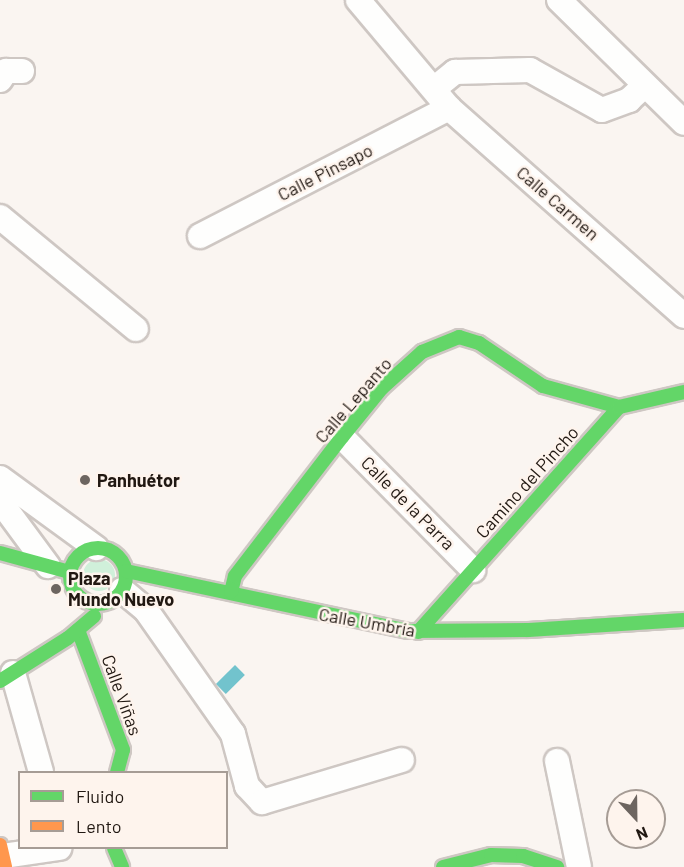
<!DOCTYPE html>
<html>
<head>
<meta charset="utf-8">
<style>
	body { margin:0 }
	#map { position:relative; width:684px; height:867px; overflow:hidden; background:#faf5f1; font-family:Barlow,sans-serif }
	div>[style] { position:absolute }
	.green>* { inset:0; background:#d0f0da }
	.round { border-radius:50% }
	.water>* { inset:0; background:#72c3cd; transform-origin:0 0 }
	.roads { filter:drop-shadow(2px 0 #cec7c3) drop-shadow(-2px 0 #cec7c3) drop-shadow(0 2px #cec7c3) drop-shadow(0 -2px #cec7c3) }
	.street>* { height:24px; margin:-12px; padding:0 12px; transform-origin:12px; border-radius:12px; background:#fefefd }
	.fast>* { height:14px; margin:-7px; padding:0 7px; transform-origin:7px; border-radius:7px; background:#63d668 }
	.fast>.ring { margin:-7px; padding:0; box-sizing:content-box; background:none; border:14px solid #63d668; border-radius:50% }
	.slow>* { height:14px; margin:-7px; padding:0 7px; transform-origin:7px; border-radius:7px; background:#ff974d }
	.dots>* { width:16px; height:16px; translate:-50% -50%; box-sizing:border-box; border:3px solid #fef4ed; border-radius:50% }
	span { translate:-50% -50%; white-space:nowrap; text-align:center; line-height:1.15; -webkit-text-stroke:5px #fef4ed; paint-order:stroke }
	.street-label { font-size:18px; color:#211812 }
	.poi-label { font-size:18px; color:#211812; font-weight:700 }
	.left { translate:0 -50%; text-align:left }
	.legend { position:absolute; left:18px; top:771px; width:210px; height:78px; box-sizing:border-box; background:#fef4ed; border:2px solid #a69c95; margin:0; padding:8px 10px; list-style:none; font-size:18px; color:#211812 }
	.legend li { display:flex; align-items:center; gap:12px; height:30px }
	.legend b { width:30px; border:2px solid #a69c95 }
	.north { position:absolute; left:606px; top:789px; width:60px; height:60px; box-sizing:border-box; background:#fef4ed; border:2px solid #a69c95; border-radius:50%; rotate:158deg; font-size:16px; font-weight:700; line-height:24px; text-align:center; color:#211812 }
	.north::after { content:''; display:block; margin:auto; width:21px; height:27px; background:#6d6560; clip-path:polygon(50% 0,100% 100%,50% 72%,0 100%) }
</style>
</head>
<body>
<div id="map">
	<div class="green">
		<i class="round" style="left:83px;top:559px;width:32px;height:32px"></i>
	</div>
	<div class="water">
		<i style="left:235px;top:665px;width:14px;height:27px;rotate:45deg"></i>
	</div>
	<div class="roads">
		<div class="street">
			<i style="left:358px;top:0;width:141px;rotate:49.9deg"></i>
			<i style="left:449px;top:108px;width:314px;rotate:41.5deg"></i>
			<i style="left:559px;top:0;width:175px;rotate:44.5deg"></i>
			<i style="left:0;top:80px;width:11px;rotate:-56deg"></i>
			<i style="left:6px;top:71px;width:16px"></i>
			<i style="left:435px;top:88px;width:26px;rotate:-39deg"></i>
			<i style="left:455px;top:72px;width:75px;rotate:-1.5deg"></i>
			<i style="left:530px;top:70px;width:82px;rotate:29.1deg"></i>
			<i style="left:602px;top:110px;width:29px;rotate:-20deg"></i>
			<i style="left:629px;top:100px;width:21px;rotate:-43deg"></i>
			<i style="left:0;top:217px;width:176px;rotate:39.5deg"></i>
			<i style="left:200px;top:236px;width:280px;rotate:-27.2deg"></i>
			<i style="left:342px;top:437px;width:187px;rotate:45.4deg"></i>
			<i style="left:0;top:478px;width:119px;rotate:36.1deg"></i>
			<i style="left:0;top:501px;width:81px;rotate:53.6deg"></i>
			<i style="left:122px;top:590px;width:31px;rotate:40deg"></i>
			<i style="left:146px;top:610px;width:151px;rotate:54.9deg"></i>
			<i style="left:233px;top:734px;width:54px;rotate:74.9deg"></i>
			<i style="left:247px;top:786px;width:22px;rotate:47deg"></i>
			<i style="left:262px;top:802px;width:146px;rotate:-16.7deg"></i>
			<i style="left:13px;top:673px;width:103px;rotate:74.2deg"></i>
			<i style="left:557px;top:761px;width:108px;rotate:78.3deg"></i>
			<i style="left:3px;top:856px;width:57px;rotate:-8.1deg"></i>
		</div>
		<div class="fast">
			<i class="ring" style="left:70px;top:548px;width:42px;height:42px"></i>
			<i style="left:0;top:553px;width:73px;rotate:15.2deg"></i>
			<i style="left:126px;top:571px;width:289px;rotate:12deg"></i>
			<i style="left:409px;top:631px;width:119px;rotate:-0.5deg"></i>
			<i style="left:528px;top:630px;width:156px;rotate:-3.7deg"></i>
			<i style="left:231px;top:592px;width:16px;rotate:-76deg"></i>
			<i style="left:235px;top:576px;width:175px;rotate:-52.4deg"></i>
			<i style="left:342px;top:437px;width:63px;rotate:-50.8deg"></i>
			<i style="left:382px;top:388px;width:54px;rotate:-42deg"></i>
			<i style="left:422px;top:352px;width:40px;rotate:-22deg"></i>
			<i style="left:459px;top:337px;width:21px;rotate:17deg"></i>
			<i style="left:479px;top:343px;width:77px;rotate:33.9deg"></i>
			<i style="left:543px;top:386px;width:79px;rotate:15.4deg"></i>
			<i style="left:78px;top:630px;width:128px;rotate:69.4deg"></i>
			<i style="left:123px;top:750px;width:23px;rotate:105deg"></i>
			<i style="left:418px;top:632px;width:302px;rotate:-48.2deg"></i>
			<i style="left:619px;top:407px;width:67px;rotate:-13deg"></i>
			<i style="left:0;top:681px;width:80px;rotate:-32.3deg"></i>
			<i style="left:68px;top:638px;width:34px;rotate:-40deg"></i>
			<i style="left:114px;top:848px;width:21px;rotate:67deg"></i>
			<i style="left:443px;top:867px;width:49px;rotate:-14deg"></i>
			<i style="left:491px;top:855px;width:32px;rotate:2deg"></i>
			<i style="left:523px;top:856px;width:36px;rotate:18deg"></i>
		</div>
		<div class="slow">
			<i style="left:0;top:845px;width:23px;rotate:77deg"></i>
		</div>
	</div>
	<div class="dots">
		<i style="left:85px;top:480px;background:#6d6560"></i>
		<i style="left:56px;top:589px;background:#6d6560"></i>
	</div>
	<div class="street-label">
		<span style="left:325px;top:172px;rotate:-27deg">Calle Pinsapo</span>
		<span style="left:558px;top:203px;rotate:41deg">Calle Carmen</span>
		<span style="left:353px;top:400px;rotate:-49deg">Calle Lepanto</span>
		<span style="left:527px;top:482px;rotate:-48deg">Camino del Pincho</span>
		<span style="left:408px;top:503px;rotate:45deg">Calle de la Parra</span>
		<span style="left:367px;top:622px;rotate:10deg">Calle Umbría</span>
		<span style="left:122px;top:695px;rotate:70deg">Calle Viñas</span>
	</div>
	<div class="poi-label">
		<span class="left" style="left:97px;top:480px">Panhuétor</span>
		<span class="left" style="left:68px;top:589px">Plaza<br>Mundo Nuevo</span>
	</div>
	<ul class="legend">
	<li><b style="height:8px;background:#63d668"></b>Fluido</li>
	<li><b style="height:8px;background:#ff974d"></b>Lento</li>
	</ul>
	<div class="north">N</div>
</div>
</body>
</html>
